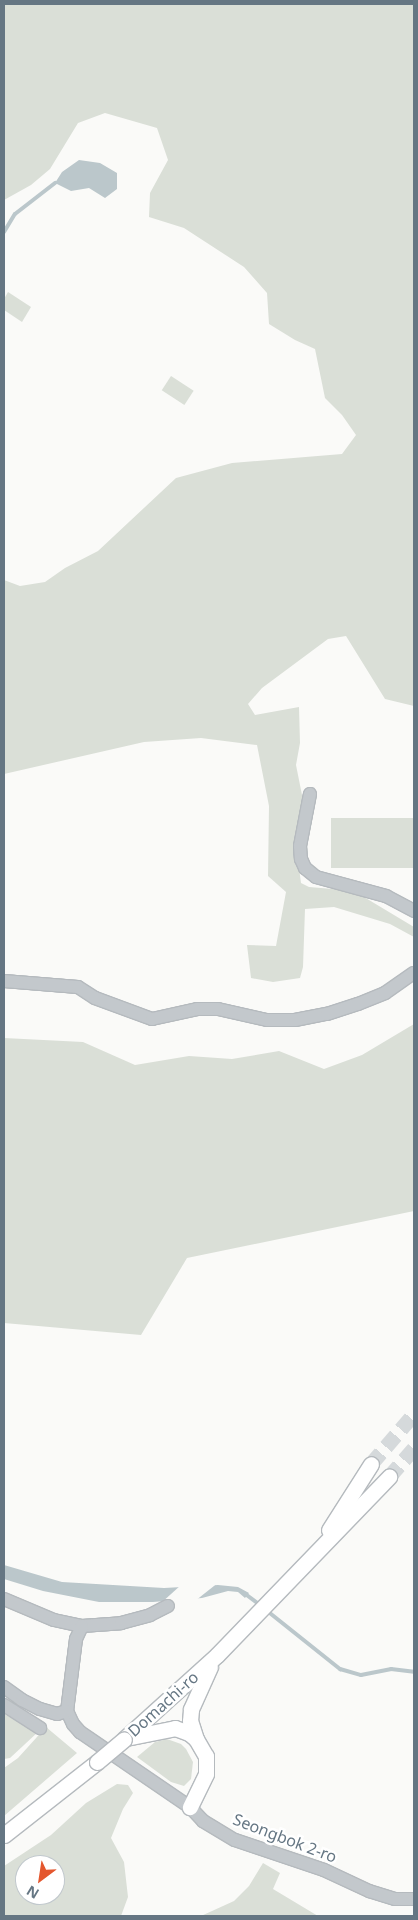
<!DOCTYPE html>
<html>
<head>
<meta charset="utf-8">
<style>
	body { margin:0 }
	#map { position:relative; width:418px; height:1920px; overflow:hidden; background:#fafaf8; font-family:"Noto Sans",sans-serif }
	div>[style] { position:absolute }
	.green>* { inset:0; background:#dadfd7; transform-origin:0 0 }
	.water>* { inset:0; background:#bbc7cb }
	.pier>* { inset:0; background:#fafaf8 }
	.stream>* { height:4px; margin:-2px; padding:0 2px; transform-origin:2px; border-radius:2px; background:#bbc7cb }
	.major-tunnel>* { height:15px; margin-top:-7.5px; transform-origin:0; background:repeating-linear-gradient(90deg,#d5d9db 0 15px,transparent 0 23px) }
	.roads { filter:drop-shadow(1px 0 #b5babe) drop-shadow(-1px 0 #b5babe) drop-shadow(0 1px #b5babe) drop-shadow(0 -1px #b5babe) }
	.minor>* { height:12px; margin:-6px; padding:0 6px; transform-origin:6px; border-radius:6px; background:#c3c8cc }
	.major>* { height:15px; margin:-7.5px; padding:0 7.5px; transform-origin:7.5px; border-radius:7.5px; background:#fff }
	.bridges { filter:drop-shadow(1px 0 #b5babe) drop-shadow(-1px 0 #b5babe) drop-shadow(0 1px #b5babe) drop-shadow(0 -1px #b5babe) }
	.major-bridge>* { height:15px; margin:-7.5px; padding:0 7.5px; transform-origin:7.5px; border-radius:7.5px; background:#fff }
	span { translate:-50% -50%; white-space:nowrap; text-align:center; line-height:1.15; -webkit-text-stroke:5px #fff; paint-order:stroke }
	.street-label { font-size:16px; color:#657683 }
	.frame { position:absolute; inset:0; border:5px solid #657683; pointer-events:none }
	.north { position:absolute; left:15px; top:1855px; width:50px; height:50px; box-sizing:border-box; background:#fff; border:1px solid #c1c8cd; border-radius:50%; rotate:211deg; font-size:14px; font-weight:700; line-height:20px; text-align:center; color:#657683 }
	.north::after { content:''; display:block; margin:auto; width:18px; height:22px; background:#e4572e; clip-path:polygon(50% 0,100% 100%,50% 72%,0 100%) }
</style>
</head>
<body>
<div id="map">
	<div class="green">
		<i style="clip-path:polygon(4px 4px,414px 4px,414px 706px,385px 699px,346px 636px,328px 639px,262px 688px,248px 704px,255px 715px,299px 707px,300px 743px,296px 765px,303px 800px,297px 853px,301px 883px,309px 887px,345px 890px,364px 897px,414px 927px,414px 937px,390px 924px,334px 907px,305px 909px,303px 967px,300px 978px,273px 982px,251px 978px,247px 945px,276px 946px,286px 892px,268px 876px,269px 806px,257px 745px,201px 738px,144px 742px,4px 774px,4px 580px,20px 586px,45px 582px,65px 568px,98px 551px,176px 478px,232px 463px,342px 454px,356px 435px,342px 415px,325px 398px,315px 349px,295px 340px,269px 324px,267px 293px,244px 267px,184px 228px,149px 217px,150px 193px,168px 160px,157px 128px,105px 113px,78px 123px,50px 169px,31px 185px,4px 200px)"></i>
		<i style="clip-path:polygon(8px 292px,31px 307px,22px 322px,4px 310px,4px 299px)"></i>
		<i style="left:171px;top:376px;width:27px;height:17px;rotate:33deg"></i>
		<i style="left:414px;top:818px;width:50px;height:83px;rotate:90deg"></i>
		<i style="clip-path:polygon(414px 1024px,414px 1211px,187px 1258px,141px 1335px,4px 1323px,4px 1038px,83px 1042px,135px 1065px,189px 1056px,232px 1059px,279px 1051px,324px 1069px,362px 1055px)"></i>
		<i style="clip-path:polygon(4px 1714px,38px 1732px,10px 1758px,4px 1759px)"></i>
		<i style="clip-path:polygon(46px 1727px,77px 1753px,4px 1816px,4px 1768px,18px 1758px)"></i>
		<i style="clip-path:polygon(167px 1739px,181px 1744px,186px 1749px,193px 1762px,191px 1779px,184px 1786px,171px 1782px,137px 1757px,155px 1742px)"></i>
		<i style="clip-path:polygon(evenodd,117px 1784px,128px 1785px,133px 1793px,123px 1809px,111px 1838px,124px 1862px,128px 1897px,121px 1916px,4px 1916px,4px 1866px,51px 1835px,86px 1803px,117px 1784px,25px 1865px,55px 1865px,55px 1895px,25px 1895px,25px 1865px)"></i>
		<i style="clip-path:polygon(263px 1863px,280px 1873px,273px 1889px,318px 1916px,201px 1916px,234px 1901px,249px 1886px)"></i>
	</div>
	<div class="water">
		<i style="clip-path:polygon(79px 160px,100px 163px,117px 173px,117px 189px,105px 198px,89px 188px,71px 191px,55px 183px,62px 172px)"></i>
		<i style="clip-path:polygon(4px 1565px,62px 1582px,164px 1588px,218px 1585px,238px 1587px,249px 1593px,245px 1598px,238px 1592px,228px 1591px,202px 1598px,153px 1602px,99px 1602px,43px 1591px,4px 1579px)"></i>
	</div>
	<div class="pier">
		<i style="clip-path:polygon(219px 1582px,195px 1601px,160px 1604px,181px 1585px)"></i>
	</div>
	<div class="stream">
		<i style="left:4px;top:232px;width:21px;rotate:-59deg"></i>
		<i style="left:15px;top:214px;width:51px;rotate:-37.8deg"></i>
		<i style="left:244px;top:1593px;width:21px;rotate:37deg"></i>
		<i style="left:266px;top:1610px;width:95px;rotate:38.6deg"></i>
		<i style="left:340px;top:1669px;width:22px;rotate:16deg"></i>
		<i style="left:361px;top:1675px;width:31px;rotate:-11deg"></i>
		<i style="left:391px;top:1669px;width:23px;rotate:7deg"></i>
	</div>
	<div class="major-tunnel">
		<i style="left:371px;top:1464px;width:66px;rotate:-49.3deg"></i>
		<i style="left:389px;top:1477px;width:38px;rotate:-49deg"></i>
	</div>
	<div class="roads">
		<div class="minor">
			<i style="left:310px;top:794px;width:53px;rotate:100.9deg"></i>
			<i style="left:300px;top:846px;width:13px;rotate:86deg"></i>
			<i style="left:301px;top:859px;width:10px;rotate:66deg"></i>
			<i style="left:305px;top:868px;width:14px;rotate:39deg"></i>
			<i style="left:316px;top:877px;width:73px;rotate:15.2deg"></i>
			<i style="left:386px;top:896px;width:32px;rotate:28deg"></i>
			<i style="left:4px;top:981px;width:74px;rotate:4.6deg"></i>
			<i style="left:78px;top:987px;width:20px;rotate:33deg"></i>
			<i style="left:95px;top:998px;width:61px;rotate:20.2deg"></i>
			<i style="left:152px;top:1019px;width:46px;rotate:-12.5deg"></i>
			<i style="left:197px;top:1009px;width:21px"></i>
			<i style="left:218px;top:1009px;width:50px;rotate:12.7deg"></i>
			<i style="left:267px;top:1020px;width:28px"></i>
			<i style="left:295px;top:1020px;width:33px;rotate:-11deg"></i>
			<i style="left:327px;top:1014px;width:33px;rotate:-18deg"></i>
			<i style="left:358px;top:1004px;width:29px;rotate:-22deg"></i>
			<i style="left:385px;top:993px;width:35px;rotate:-35deg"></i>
			<i style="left:4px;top:1599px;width:54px;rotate:22.8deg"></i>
			<i style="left:54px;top:1620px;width:29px;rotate:12deg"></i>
			<i style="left:82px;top:1626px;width:39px;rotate:-4deg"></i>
			<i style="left:121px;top:1623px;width:30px;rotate:-15deg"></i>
			<i style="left:150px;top:1615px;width:20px;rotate:-27deg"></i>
			<i style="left:82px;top:1626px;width:14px;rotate:115deg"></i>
			<i style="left:76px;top:1639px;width:73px;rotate:97.1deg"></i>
			<i style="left:67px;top:1711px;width:14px;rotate:65deg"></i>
			<i style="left:73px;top:1724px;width:11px;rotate:49deg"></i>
			<i style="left:80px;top:1732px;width:133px;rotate:34.3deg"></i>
			<i style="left:190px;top:1807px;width:19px;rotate:47deg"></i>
			<i style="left:203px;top:1821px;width:37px;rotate:31deg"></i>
			<i style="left:235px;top:1840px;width:94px;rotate:18.6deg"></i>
			<i style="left:324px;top:1870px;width:50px;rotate:25deg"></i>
			<i style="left:369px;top:1891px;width:27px;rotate:17deg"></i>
			<i style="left:395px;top:1899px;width:19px"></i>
			<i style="left:4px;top:1687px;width:22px;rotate:36deg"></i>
			<i style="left:22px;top:1700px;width:20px;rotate:27deg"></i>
			<i style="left:40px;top:1709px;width:18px;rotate:16deg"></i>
			<i style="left:57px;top:1714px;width:10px;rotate:-17deg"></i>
			<i style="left:4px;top:1705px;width:43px;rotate:32.6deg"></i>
		</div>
		<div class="major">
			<i style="left:329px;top:1530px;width:78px;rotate:-57.5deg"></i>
			<i style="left:126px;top:1738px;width:50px;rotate:-11.5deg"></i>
			<i style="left:175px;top:1728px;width:15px;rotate:20deg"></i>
			<i style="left:189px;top:1733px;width:9px;rotate:41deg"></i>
			<i style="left:196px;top:1739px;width:20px;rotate:60deg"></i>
			<i style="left:206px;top:1756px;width:18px;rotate:90deg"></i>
			<i style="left:206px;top:1774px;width:37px;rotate:116deg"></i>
			<i style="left:124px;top:1739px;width:125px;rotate:-42.1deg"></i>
			<i style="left:217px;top:1655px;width:248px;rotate:-46deg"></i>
			<i style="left:196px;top:1739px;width:19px;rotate:-108deg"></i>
			<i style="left:190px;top:1721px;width:12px;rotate:-85deg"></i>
			<i style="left:191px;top:1709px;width:46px;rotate:-65.7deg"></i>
			<i style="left:4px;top:1835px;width:118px;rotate:-38.1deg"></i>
		</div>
	</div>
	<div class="bridges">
		<div class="major-bridge">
			<i style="left:97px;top:1762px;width:35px;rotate:-40deg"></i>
		</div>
	</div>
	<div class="street-label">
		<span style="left:163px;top:1704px;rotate:-42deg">Domachi-ro</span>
		<span style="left:285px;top:1838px;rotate:21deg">Seongbok 2-ro</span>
	</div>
	<div class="frame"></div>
	<div class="north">N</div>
</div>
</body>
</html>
